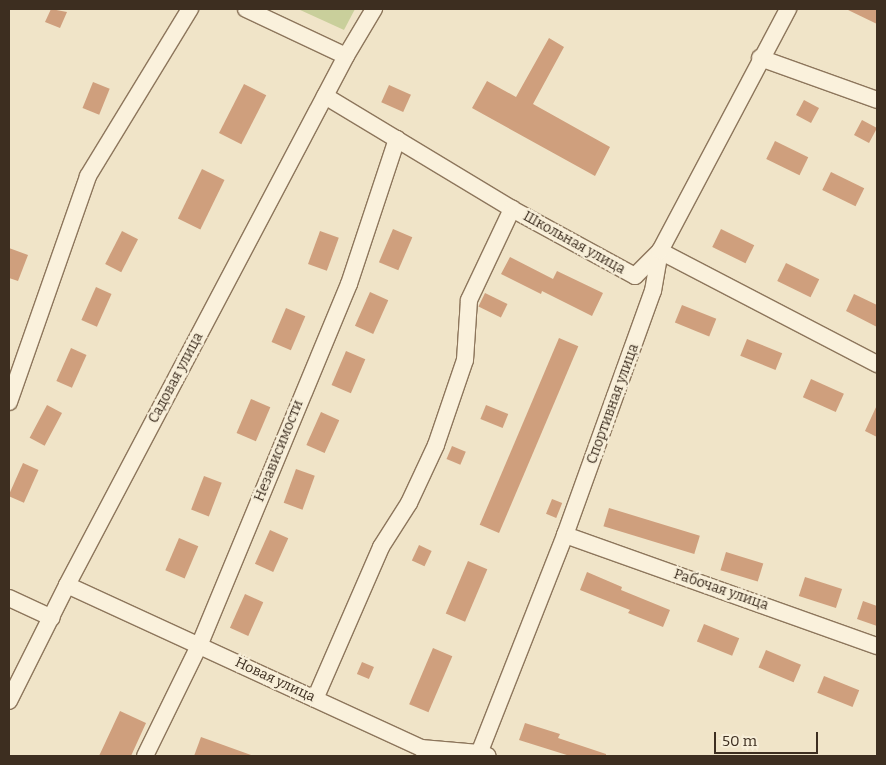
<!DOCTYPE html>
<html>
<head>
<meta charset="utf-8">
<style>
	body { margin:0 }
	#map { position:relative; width:886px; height:765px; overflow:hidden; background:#f0e4c8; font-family:Bitter,serif }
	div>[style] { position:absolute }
	.green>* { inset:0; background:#c9cf9b }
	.building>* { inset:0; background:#cf9f7d; transform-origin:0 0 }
	.roads { filter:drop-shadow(1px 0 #8d765c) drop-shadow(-1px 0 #8d765c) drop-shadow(0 1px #8d765c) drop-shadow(0 -1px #8d765c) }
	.minor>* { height:16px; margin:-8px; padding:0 8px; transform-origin:8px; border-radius:8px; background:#faf1dc }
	span { translate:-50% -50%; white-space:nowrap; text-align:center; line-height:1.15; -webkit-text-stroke:4px #f7eed8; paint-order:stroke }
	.street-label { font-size:14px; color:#3d2e20 }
	.frame { position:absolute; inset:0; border:10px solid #3d2e20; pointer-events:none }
	.scale { position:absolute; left:714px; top:732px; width:104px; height:22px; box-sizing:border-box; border:2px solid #3d2e20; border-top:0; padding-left:6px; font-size:15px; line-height:18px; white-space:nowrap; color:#3d2e20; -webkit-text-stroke:4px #f7eed8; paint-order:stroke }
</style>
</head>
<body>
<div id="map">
	<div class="green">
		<i style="clip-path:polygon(298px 9px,355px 9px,344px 30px)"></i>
	</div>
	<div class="building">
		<i style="clip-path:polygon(51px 9px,67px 12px,60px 28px,45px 22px)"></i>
		<i style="clip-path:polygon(846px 9px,877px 9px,877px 24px)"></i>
		<i style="clip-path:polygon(549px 38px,564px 47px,533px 104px,610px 147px,595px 176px,472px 108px,487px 81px,516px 97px)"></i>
		<i style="left:93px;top:82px;width:18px;height:28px;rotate:22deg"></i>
		<i style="left:244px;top:84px;width:25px;height:55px;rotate:27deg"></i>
		<i style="left:389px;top:85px;width:24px;height:19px;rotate:24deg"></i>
		<i style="left:804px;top:100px;width:17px;height:17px;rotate:28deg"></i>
		<i style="left:862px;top:120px;width:17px;height:17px;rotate:28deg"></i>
		<i style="left:775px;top:141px;width:37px;height:20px;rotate:26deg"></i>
		<i style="left:202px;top:169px;width:25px;height:55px;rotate:26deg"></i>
		<i style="left:831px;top:172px;width:37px;height:20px;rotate:26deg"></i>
		<i style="left:393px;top:229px;width:21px;height:36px;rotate:23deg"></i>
		<i style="left:721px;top:229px;width:37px;height:20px;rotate:26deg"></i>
		<i style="left:122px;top:231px;width:18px;height:37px;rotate:27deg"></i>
		<i style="left:320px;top:231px;width:20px;height:35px;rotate:20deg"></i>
		<i style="clip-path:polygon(9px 248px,28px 255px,18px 281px,9px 278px)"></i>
		<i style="clip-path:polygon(510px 257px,553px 279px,557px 271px,603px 293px,592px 316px,542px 291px,541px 294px,501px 274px)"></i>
		<i style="left:786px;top:263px;width:37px;height:20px;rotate:26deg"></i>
		<i style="left:96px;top:287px;width:17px;height:36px;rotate:24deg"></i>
		<i style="left:370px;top:292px;width:20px;height:37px;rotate:24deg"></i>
		<i style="left:485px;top:293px;width:25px;height:15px;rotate:26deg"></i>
		<i style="clip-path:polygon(854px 294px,877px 305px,877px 327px,846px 311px)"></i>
		<i style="left:682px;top:305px;width:37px;height:19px;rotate:22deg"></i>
		<i style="left:286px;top:308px;width:21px;height:37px;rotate:23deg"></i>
		<i style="left:559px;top:338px;width:21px;height:203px;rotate:23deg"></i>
		<i style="left:747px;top:339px;width:38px;height:18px;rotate:22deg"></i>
		<i style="left:71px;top:348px;width:17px;height:36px;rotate:24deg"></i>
		<i style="left:346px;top:351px;width:21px;height:37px;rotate:23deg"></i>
		<i style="left:811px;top:379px;width:36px;height:20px;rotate:24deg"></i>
		<i style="left:251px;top:399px;width:21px;height:37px;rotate:23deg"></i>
		<i style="left:47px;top:405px;width:17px;height:37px;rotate:28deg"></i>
		<i style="left:486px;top:405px;width:24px;height:15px;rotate:22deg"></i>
		<i style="clip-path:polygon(877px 405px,877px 437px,865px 431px)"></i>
		<i style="left:321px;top:412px;width:20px;height:36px;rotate:24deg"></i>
		<i style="left:452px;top:446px;width:15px;height:14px;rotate:23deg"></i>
		<i style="left:23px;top:463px;width:17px;height:36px;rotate:24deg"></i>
		<i style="left:296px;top:469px;width:20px;height:36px;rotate:20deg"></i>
		<i style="left:204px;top:476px;width:19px;height:36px;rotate:21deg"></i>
		<i style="left:552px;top:499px;width:11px;height:16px;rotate:22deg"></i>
		<i style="left:609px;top:508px;width:95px;height:19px;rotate:17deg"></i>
		<i style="left:270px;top:530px;width:20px;height:37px;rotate:24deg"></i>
		<i style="left:179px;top:538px;width:21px;height:35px;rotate:23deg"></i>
		<i style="left:419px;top:545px;width:14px;height:17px;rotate:25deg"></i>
		<i style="left:726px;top:552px;width:39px;height:19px;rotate:17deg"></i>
		<i style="left:468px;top:561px;width:21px;height:57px;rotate:23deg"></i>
		<i style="clip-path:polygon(587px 572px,622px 587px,621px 590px,670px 610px,663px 627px,628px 613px,630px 610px,580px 590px)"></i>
		<i style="left:805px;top:577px;width:39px;height:20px;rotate:18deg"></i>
		<i style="left:245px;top:594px;width:20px;height:37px;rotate:24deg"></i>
		<i style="clip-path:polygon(863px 601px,877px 606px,877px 626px,857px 619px)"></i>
		<i style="left:704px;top:624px;width:38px;height:19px;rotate:22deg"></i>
		<i style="left:433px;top:648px;width:21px;height:61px;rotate:23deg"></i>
		<i style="left:766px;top:650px;width:38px;height:19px;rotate:23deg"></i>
		<i style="left:362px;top:662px;width:13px;height:13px;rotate:23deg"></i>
		<i style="left:824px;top:676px;width:38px;height:18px;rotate:22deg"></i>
		<i style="clip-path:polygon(120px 711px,146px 723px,131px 756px,99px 756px)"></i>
		<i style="clip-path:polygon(525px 723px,560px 734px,558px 738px,606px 754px,606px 756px,570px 756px,519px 740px)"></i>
		<i style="clip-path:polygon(201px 737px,251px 755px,251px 756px,194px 756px)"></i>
	</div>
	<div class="roads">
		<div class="minor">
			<i style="left:246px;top:9px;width:110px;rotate:25.2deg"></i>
			<i style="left:760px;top:58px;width:124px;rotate:19.7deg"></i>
			<i style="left:325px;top:96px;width:218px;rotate:31.1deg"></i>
			<i style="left:512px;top:209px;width:140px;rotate:28.6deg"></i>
			<i style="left:635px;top:276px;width:35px;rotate:-45deg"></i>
			<i style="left:660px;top:251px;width:245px;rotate:27.5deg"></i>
			<i style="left:9px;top:402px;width:239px;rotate:-70.7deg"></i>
			<i style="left:88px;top:176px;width:196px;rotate:-58.6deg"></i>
			<i style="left:565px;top:535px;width:331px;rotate:19.6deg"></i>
			<i style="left:67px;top:585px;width:390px;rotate:24.7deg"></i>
			<i style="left:421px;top:748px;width:58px;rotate:4.9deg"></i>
			<i style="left:479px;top:753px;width:9px;rotate:18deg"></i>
			<i style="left:9px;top:598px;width:47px;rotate:24.9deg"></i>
			<i style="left:315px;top:699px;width:166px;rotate:-66.5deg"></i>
			<i style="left:381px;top:547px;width:52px;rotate:-57.5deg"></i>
			<i style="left:409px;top:503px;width:64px;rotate:-65deg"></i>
			<i style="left:436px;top:445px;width:90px;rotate:-71.2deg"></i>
			<i style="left:465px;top:360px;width:60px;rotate:-86.2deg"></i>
			<i style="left:469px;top:300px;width:101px;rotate:-64.7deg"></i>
			<i style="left:9px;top:701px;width:130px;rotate:-63.4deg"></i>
			<i style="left:67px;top:585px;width:598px;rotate:-62.19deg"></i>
			<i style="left:346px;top:56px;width:55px;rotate:-59.2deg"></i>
			<i style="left:145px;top:756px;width:123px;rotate:-63.9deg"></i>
			<i style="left:199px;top:646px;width:392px;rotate:-67.5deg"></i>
			<i style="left:349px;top:284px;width:153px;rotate:-71.7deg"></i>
			<i style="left:478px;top:756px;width:238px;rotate:-68.5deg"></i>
			<i style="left:565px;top:535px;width:259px;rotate:-70.2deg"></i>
			<i style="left:653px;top:291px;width:41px;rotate:-80.1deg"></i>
			<i style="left:660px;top:251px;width:274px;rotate:-62.1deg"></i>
		</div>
	</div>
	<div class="street-label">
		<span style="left:574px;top:243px;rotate:29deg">Школьная улица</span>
		<span style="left:176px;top:378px;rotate:-62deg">Садовая улица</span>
		<span style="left:613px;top:404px;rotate:-70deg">Спортивная улица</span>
		<span style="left:279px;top:451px;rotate:-68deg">Независимости</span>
		<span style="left:721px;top:590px;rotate:19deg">Рабочая улица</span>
		<span style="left:275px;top:680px;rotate:25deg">Новая улица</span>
	</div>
	<div class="frame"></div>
	<div class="scale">50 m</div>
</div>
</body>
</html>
